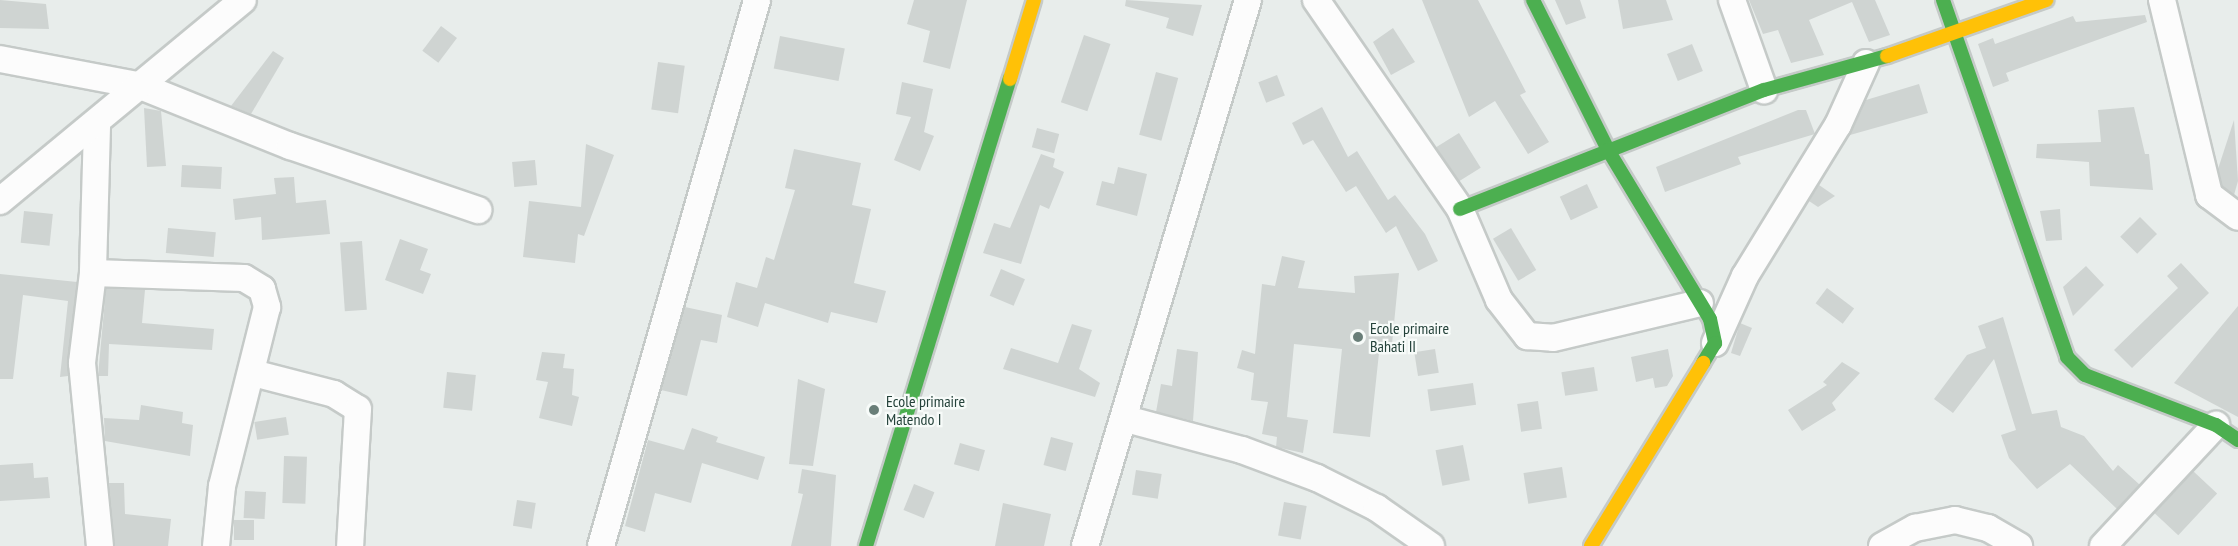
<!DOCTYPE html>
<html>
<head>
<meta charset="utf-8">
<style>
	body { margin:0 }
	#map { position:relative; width:2238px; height:546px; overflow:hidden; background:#e8edeb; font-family:"PT Sans Narrow",sans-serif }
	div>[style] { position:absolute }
	.building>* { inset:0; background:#cfd4d2; transform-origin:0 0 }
	.roads { filter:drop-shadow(2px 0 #c5cac8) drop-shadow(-2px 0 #c5cac8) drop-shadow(0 2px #c5cac8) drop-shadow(0 -2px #c5cac8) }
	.street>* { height:26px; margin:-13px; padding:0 13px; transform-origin:13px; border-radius:13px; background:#fcfcfc }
	.fast>* { height:14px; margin:-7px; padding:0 7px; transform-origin:7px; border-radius:7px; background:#4caf50 }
	.slow>* { height:14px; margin:-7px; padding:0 7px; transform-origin:7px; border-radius:7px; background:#ffc107 }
	.dots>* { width:16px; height:16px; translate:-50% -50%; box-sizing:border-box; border:3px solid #f7fbf9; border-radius:50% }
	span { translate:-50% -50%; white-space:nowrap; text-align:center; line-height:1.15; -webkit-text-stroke:4.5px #f7fbf9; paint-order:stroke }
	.poi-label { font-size:16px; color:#24423a }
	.left { translate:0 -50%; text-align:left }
</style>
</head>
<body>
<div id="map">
	<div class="building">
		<i style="clip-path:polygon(0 0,46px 4px,49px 29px,0 28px)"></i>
		<i style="clip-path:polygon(914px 0,967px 0,950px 69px,923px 62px,930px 31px,907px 24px)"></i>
		<i style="clip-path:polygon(1126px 0,1202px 5px,1193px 36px,1166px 28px,1169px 18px,1125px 6px)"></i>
		<i style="clip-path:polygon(1422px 0,1478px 0,1526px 92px,1520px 95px,1549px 142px,1528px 154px,1495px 101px,1469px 117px)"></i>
		<i style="clip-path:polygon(1555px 0,1580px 0,1586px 18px,1566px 25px)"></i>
		<i style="clip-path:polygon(1618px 0,1666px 0,1673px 20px,1623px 29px)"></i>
		<i style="clip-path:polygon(1749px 0,1875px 0,1890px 35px,1869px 42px,1852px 2px,1809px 20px,1824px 55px,1791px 63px,1778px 30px,1763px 34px)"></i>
		<i style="clip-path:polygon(2145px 15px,2147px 22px,2006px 73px,2009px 81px,1993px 87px,1978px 44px,1993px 38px,1995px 44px,2073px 16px,2076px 22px)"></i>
		<i style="left:441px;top:26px;width:20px;height:31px;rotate:37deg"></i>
		<i style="clip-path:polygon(1393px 28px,1415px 62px,1391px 75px,1373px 42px)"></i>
		<i style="left:1084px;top:35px;width:28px;height:71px;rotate:19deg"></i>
		<i style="left:780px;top:36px;width:66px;height:33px;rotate:11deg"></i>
		<i style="left:1692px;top:44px;width:29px;height:27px;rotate:68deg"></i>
		<i style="clip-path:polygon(273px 51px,284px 58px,251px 114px,231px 106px)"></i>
		<i style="left:658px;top:62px;width:27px;height:48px;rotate:8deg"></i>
		<i style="left:1156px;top:72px;width:23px;height:65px;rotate:15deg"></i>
		<i style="left:1277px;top:75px;width:22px;height:20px;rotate:69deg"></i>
		<i style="clip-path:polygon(902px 82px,933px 89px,924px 132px,934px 136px,920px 171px,894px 160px,911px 117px,896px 114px)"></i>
		<i style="clip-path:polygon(1919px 84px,1928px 113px,1850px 135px,1866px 100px)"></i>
		<i style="clip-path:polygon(1322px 107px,1348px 157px,1357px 151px,1388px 200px,1395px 195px,1425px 234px,1438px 261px,1418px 271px,1396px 226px,1386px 233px,1356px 186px,1346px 192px,1313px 140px,1303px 145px,1292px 123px)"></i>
		<i style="clip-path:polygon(2134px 107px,2145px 154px,2149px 154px,2153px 190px,2090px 186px,2089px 162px,2036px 158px,2037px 144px,2101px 142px,2098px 110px)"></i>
		<i style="clip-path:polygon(144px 108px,161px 111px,166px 166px,147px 167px)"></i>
		<i style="clip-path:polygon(1798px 110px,1806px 110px,1815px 134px,1738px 157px,1741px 164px,1665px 192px,1656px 167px)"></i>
		<i style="clip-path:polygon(2234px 120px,2238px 181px,2234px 195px,2222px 186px,2218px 169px)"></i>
		<i style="left:1037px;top:128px;width:23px;height:20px;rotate:15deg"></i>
		<i style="left:1459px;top:133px;width:41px;height:27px;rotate:58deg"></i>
		<i style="clip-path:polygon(586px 144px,614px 155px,584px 236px,578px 234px,575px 263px,523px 257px,529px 201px,581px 207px)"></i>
		<i style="clip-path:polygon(794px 149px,861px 163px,852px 205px,871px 209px,854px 283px,886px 291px,877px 323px,831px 312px,828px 323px,765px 303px,758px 327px,727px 317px,736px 282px,757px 288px,766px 257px,774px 260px,795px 190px,785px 188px)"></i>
		<i style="clip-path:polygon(1041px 154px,1055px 159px,1053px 167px,1064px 172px,1049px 209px,1040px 205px,1021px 264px,983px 253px,994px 223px,1010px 228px)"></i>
		<i style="left:535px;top:160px;width:25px;height:23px;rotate:85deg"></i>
		<i style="left:182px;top:165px;width:40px;height:22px;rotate:3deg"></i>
		<i style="clip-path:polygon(1118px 167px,1147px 174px,1137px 216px,1096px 205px,1102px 181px,1114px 184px)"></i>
		<i style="clip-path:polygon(294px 177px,296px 203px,326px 200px,330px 234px,262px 240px,261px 217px,235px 220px,233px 199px,276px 194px,274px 178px)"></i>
		<i style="left:1587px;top:184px;width:26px;height:30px;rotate:65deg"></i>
		<i style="clip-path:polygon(1819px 185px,1835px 196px,1818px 207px,1809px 201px)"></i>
		<i style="clip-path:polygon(2060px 209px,2062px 240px,2046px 241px,2040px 211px)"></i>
		<i style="left:24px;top:211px;width:29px;height:32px;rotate:6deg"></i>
		<i style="left:2140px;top:217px;width:24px;height:28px;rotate:45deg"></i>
		<i style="left:168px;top:228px;width:48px;height:25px;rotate:5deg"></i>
		<i style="left:1511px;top:228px;width:49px;height:21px;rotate:59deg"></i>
		<i style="clip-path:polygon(400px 239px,428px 249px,420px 270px,431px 274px,423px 294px,385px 280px)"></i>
		<i style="left:362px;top:241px;width:69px;height:22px;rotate:86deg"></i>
		<i style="clip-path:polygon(1282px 256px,1305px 261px,1298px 288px,1355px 293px,1354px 276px,1399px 273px,1391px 354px,1379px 353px,1370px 437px,1333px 433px,1342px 349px,1294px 344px,1287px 417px,1308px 420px,1303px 453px,1276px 447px,1277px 437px,1262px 434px,1268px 402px,1251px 400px,1254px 373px,1237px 368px,1242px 350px,1255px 354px,1262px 284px,1275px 286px)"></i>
		<i style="clip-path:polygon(2181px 263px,2209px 293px,2132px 368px,2114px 350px,2178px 288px,2167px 276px)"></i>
		<i style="clip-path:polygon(2086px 266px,2104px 285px,2073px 316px,2063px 287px)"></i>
		<i style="left:1001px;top:269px;width:26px;height:29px;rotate:23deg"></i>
		<i style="clip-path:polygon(0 274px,77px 282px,68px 376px,60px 377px,68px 301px,23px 295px,13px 379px,0 379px)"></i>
		<i style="clip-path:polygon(106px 288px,145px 290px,142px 323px,214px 329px,212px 350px,109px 344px,108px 376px,98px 376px)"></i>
		<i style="left:1827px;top:288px;width:34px;height:19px;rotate:37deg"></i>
		<i style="clip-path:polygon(2238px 306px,2238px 417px,2174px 383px)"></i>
		<i style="clip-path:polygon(685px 307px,722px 315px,717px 343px,701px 340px,687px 396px,661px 390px)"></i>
		<i style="clip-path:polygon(2003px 317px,2032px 414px,2057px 410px,2061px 427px,2084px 436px,2113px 471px,2118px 465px,2140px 485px,2117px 509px,2070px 464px,2037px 489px,2009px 458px,2001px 435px,2016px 430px,1994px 359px,1953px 413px,1934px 399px,1967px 355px,1986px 348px,1978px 326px)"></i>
		<i style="clip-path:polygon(1740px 323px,1752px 328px,1740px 356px,1731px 353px)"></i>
		<i style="clip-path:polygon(1072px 324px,1092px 330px,1079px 369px,1100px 383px,1095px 397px,1003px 369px,1011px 348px,1058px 363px)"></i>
		<i style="clip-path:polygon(1177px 349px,1198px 352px,1193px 421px,1156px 412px,1161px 384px,1172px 386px)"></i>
		<i style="left:1435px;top:349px;width:24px;height:21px;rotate:81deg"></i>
		<i style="clip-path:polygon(1668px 349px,1673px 376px,1667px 386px,1655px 388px,1653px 378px,1636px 382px,1631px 357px)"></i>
		<i style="clip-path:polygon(542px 352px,565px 354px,563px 368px,574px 369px,572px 395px,579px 397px,572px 426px,539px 418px,548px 382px,536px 380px)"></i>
		<i style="clip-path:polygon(1842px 362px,1860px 373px,1832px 403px,1836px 410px,1802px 431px,1788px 410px,1827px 385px,1823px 382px)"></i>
		<i style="left:1594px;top:367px;width:24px;height:33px;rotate:81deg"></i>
		<i style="left:447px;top:372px;width:29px;height:36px;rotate:6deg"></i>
		<i style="clip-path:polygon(798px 379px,825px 389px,813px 466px,789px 464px)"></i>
		<i style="left:1473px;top:383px;width:22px;height:46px;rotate:82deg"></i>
		<i style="left:1538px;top:401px;width:28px;height:21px;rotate:82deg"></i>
		<i style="clip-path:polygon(141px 405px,183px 412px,182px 423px,193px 425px,190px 456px,105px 441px,104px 418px,139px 420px)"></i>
		<i style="left:286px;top:417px;width:18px;height:32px;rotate:81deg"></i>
		<i style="clip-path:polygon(692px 428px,718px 437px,716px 442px,765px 457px,758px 480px,702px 463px,691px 503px,655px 493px,645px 532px,625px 526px,648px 440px,684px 450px)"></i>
		<i style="left:1051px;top:437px;width:23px;height:29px;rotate:15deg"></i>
		<i style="left:960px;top:443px;width:26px;height:22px;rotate:16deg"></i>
		<i style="left:1463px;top:445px;width:36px;height:28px;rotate:79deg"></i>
		<i style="left:284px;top:456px;width:23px;height:47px;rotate:2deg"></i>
		<i style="clip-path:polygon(33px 463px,34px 478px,48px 477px,50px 498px,0 501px,0 465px)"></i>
		<i style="left:1562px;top:467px;width:31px;height:39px;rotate:81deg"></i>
		<i style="clip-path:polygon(802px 469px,836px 475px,831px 546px,791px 546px,803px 494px,798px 493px)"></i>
		<i style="left:1136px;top:470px;width:26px;height:25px;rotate:9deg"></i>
		<i style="left:2193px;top:471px;width:33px;height:57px;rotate:43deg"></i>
		<i style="clip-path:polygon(109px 483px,124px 483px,125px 514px,171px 519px,168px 546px,115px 546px)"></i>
		<i style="left:914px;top:484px;width:22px;height:28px;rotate:22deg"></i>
		<i style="left:245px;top:491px;width:21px;height:27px;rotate:3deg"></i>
		<i style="left:517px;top:500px;width:19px;height:26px;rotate:9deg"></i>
		<i style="left:1284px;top:502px;width:23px;height:34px;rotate:10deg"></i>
		<i style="clip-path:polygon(1003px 503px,1051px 514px,1044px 546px,995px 546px)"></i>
		<i style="left:234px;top:520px;width:20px;height:20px"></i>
	</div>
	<div class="roads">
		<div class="street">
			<i style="left:1316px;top:0;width:254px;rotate:55.4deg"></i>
			<i style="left:1460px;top:209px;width:99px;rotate:66.8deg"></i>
			<i style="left:1499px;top:300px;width:46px;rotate:52.1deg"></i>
			<i style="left:1527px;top:336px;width:26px;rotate:4deg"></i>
			<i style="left:1553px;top:338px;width:151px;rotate:-13.4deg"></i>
			<i style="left:1732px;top:0;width:96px;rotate:70.4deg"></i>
			<i style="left:2162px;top:0;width:201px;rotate:76.4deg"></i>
			<i style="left:2209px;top:195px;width:36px;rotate:37deg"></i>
			<i style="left:0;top:59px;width:140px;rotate:10.7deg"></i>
			<i style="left:138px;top:85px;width:164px;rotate:21.9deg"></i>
			<i style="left:290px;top:146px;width:199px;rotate:18.8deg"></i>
			<i style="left:97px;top:127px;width:146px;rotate:91.6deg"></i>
			<i style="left:93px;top:273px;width:91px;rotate:97deg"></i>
			<i style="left:82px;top:363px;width:184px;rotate:84.4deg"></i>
			<i style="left:0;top:201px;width:315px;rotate:-39.6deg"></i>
			<i style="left:93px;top:273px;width:151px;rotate:1.9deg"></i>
			<i style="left:244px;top:278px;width:21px;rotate:31deg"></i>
			<i style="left:262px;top:289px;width:19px;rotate:74deg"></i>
			<i style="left:267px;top:307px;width:185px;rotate:104.1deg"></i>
			<i style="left:222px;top:486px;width:60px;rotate:95.7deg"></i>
			<i style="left:1715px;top:343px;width:73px;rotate:-65.9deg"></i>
			<i style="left:1745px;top:276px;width:177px;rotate:-58.4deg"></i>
			<i style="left:1838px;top:125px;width:68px;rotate:-65.7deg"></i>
			<i style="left:253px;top:373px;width:84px;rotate:14.5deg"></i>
			<i style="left:334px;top:394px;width:28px;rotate:32deg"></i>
			<i style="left:358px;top:409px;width:137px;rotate:93.3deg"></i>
			<i style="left:1126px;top:419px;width:120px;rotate:15deg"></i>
			<i style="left:1242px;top:450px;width:80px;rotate:20.5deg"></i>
			<i style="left:1317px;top:478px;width:67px;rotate:26.6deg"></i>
			<i style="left:1377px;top:508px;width:66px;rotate:35.1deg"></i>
			<i style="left:601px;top:546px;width:568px;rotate:-74.05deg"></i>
			<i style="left:1085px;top:546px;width:570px;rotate:-73.38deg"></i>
			<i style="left:1882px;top:546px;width:38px;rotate:-29deg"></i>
			<i style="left:1915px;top:528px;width:41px;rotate:-11.3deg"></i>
			<i style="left:1955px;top:520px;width:34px;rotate:14deg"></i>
			<i style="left:1988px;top:528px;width:36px;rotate:30deg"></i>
			<i style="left:2103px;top:546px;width:166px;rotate:-47deg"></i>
		</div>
		<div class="fast">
			<i style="left:1533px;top:0;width:168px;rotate:63.4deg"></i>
			<i style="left:1608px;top:150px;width:197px;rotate:58.9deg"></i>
			<i style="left:1710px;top:319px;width:25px;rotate:78deg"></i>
			<i style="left:1715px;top:343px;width:23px;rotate:121deg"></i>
			<i style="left:1943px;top:0;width:378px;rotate:70.8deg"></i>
			<i style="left:2067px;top:357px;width:25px;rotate:45deg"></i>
			<i style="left:2085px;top:375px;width:140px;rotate:20.9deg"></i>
			<i style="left:2216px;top:425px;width:27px;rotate:34deg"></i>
			<i style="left:1460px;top:209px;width:326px;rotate:-21.4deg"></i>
			<i style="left:1764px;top:90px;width:128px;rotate:-15.5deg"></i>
			<i style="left:866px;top:546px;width:489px;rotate:-72.9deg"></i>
		</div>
		<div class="slow">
			<i style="left:1887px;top:56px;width:169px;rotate:-19.4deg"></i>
			<i style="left:1010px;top:79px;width:83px;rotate:-73.1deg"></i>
			<i style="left:1591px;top:546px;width:215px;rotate:-58.5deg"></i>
		</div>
	</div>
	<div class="dots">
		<i style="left:1358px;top:337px;background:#697e78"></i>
		<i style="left:874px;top:410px;background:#697e78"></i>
	</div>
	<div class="poi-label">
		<span class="left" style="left:1370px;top:337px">Ecole primaire<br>Bahati II</span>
		<span class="left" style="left:886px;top:410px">Ecole primaire<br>Matendo I</span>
	</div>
</div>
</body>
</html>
